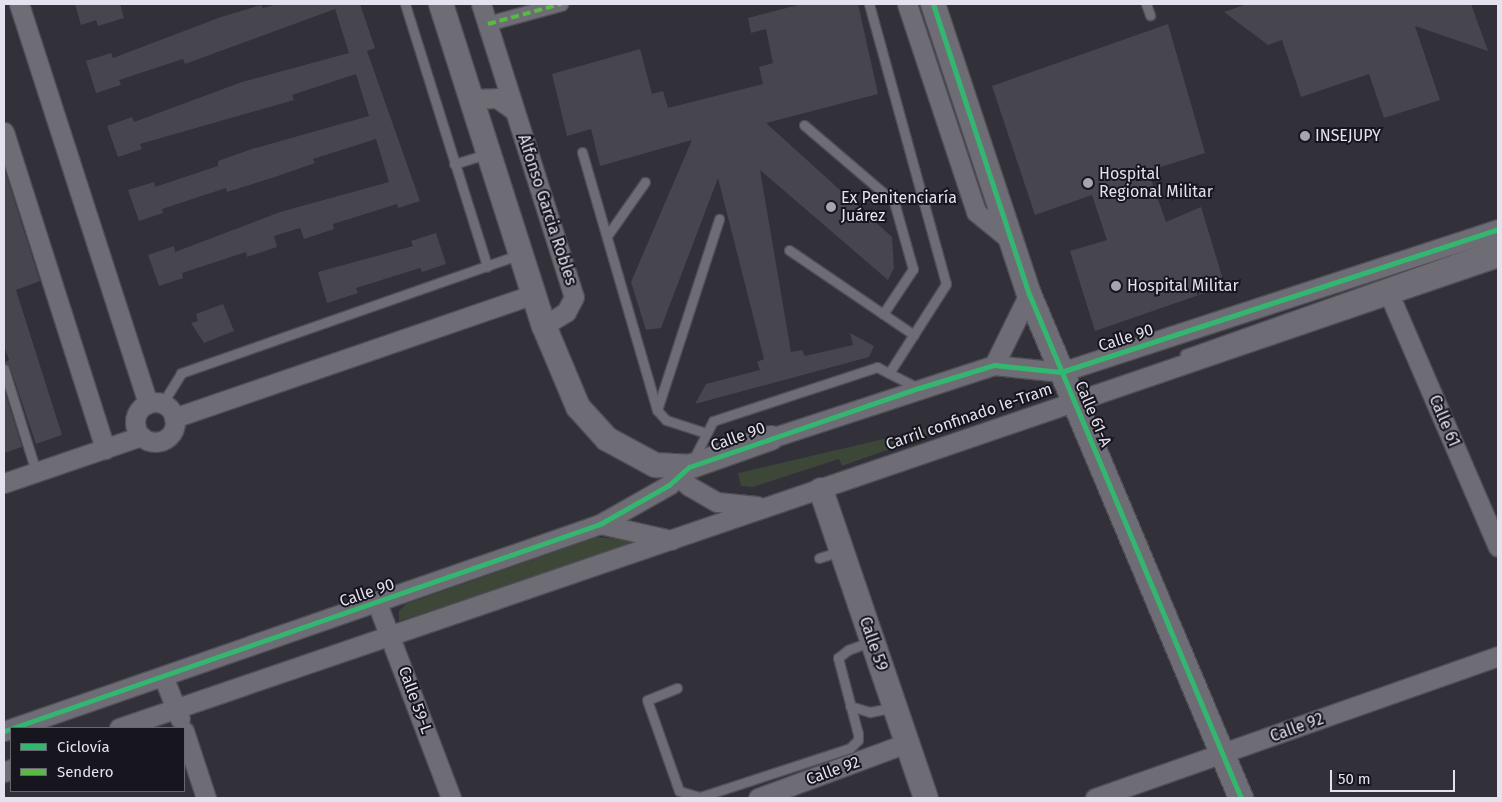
<!DOCTYPE html>
<html>
<head>
<meta charset="utf-8">
<style>
	body { margin:0 }
	#map { position:relative; width:1502px; height:802px; overflow:hidden; background:#323039; font-family:"Fira Sans",sans-serif }
	div>[style] { position:absolute }
	.green>* { inset:0; background:#3c4738 }
	.building>* { inset:0; background:#47454e }
	.roads { filter:drop-shadow(1px 0 #4f4d56) drop-shadow(-1px 0 #4f4d56) drop-shadow(0 1px #4f4d56) drop-shadow(0 -1px #4f4d56) }
	.service>* { height:9px; margin:-4.5px; padding:0 4.5px; transform-origin:4.5px; border-radius:4.5px; background:#6e6c74 }
	.pedestrian>* { height:14px; margin:-7px; padding:0 7px; transform-origin:7px; border-radius:7px; background:#6e6c74 }
	.minor>* { height:19px; margin:-9.5px; padding:0 9.5px; transform-origin:9.5px; border-radius:9.5px; background:#6e6c74 }
	.minor>.ring { margin:-9.5px; padding:0; box-sizing:content-box; background:none; border:19px solid #6e6c74; border-radius:50% }
	.tertiary>* { height:24px; margin:-12px; padding:0 12px; transform-origin:12px; border-radius:12px; background:#6e6c74 }
	.quiet>* { height:4px; margin-top:-2px; transform-origin:0; background:repeating-linear-gradient(90deg,#58b947 0 8px,transparent 0 12px) }
	.cycleway>* { height:5px; margin:-2.5px; padding:0 2.5px; transform-origin:2.5px; border-radius:2.5px; background:#33b770 }
	.dots>* { width:14px; height:14px; translate:-50% -50%; box-sizing:border-box; border:2px solid #17151d; border-radius:50% }
	span { translate:-50% -50%; white-space:nowrap; text-align:center; line-height:1.15; -webkit-text-stroke:4px #17151d; paint-order:stroke }
	.poi-label { font-size:16px; color:#e4e2ee }
	.left { translate:0 -50%; text-align:left }
	.street-label { font-size:16px; color:#e4e2ee }
	.frame { position:absolute; inset:0; border:5px solid #e4e2ee; pointer-events:none }
	.legend { position:absolute; left:10px; top:727px; width:175px; height:65px; box-sizing:border-box; background:#17151d; border:1px solid #696771; margin:0; padding:6px 9px; list-style:none; font-size:15px; color:#e4e2ee }
	.legend li { display:flex; align-items:center; gap:10px; height:25px }
	.legend b { width:25px; border:1px solid #696771 }
	.scale { position:absolute; left:1330px; top:770px; width:125px; height:22px; box-sizing:border-box; border:2px solid #e4e2ee; border-top:0; padding-left:6px; font-size:15px; line-height:18px; white-space:nowrap; color:#e4e2ee; -webkit-text-stroke:4px #17151d; paint-order:stroke }
</style>
</head>
<body>
<div id="map">
	<div class="green">
		<i style="clip-path:polygon(982px 416px,842px 466px,839px 459px,753px 487px,741px 486px,738px 473px)"></i>
		<i style="clip-path:polygon(597px 537px,634px 541px,585px 561px,399px 621px,399px 611px,406px 604px)"></i>
	</div>
	<div class="building">
		<i style="clip-path:polygon(75px 4px,120px 4px,124px 18px,98px 26px,96px 20px,81px 25px)"></i>
		<i style="clip-path:polygon(278px 4px,360px 4px,375px 48px,367px 51px,420px 201px,398px 208px,397px 204px,333px 224px,334px 229px,304px 239px,300px 228px,274px 236px,277px 247px,247px 257px,246px 252px,182px 273px,183px 278px,159px 286px,148px 255px,174px 246px,175px 252px,280px 212px,389px 182px,376px 139px,313px 159px,315px 163px,272px 178px,227px 192px,226px 188px,162px 209px,163px 213px,139px 221px,128px 190px,154px 182px,155px 187px,218px 166px,218px 161px,252px 149px,369px 116px,356px 74px,292px 95px,294px 100px,140px 144px,142px 149px,118px 157px,107px 126px,132px 117px,134px 122px,242px 82px,349px 53px,335px 9px,185px 64px,183px 59px,119px 80px,121px 85px,96px 93px,86px 61px,111px 53px,113px 58px,221px 17px,261px 5px,263px 8px)"></i>
		<i style="clip-path:polygon(802px 4px,858px 4px,878px 94px,766px 123px,892px 237px,894px 268px,888px 280px,760px 170px,791px 352px,802px 350px,805px 356px,853px 345px,850px 333px,874px 346px,869px 357px,695px 404px,706px 384px,760px 370px,757px 362px,764px 359px,718px 178px,661px 328px,646px 330px,631px 282px,692px 140px,600px 166px,591px 129px,567px 136px,552px 74px,640px 49px,652px 94px,663px 91px,668px 108px,763px 84px,759px 67px,773px 63px,766px 29px,751px 33px,748px 18px)"></i>
		<i style="clip-path:polygon(1247px 4px,1471px 4px,1488px 51px,1415px 26px,1440px 100px,1384px 118px,1369px 74px,1301px 97px,1282px 40px,1268px 45px,1224px 12px)"></i>
		<i style="clip-path:polygon(1168px 24px,1205px 153px,1148px 171px,1166px 222px,1201px 207px,1225px 286px,1095px 331px,1070px 251px,1107px 240px,1092px 195px,1035px 215px,992px 86px)"></i>
		<i style="clip-path:polygon(4px 168px,40px 281px,16px 290px,62px 435px,36px 444px,10px 367px,4px 363px,9px 360px,4px 346px)"></i>
		<i style="clip-path:polygon(436px 233px,446px 264px,422px 272px,420px 268px,356px 288px,358px 293px,327px 303px,318px 272px,413px 246px,411px 241px)"></i>
		<i style="clip-path:polygon(223px 304px,234px 331px,204px 343px,191px 323px,198px 321px,196px 314px)"></i>
		<i style="clip-path:polygon(4px 389px,22px 447px,4px 453px)"></i>
	</div>
	<div class="roads">
		<div class="service">
			<i style="left:405px;top:4px;width:275px;rotate:72.6deg"></i>
			<i style="left:869px;top:4px;width:290px;rotate:74.6deg"></i>
			<i style="left:946px;top:284px;width:106px;rotate:122.6deg"></i>
			<i style="left:1146px;top:4px;width:12px;rotate:70deg"></i>
			<i style="left:804px;top:125px;width:118px;rotate:40.5deg"></i>
			<i style="left:894px;top:202px;width:70px;rotate:74.2deg"></i>
			<i style="left:913px;top:269px;width:54px;rotate:123.7deg"></i>
			<i style="left:582px;top:152px;width:269px;rotate:73.8deg"></i>
			<i style="left:657px;top:410px;width:13px;rotate:48deg"></i>
			<i style="left:666px;top:420px;width:42px;rotate:18deg"></i>
			<i style="left:454px;top:164px;width:34px;rotate:-17deg"></i>
			<i style="left:607px;top:236px;width:66px;rotate:-54.9deg"></i>
			<i style="left:789px;top:250px;width:151px;rotate:34.2deg"></i>
			<i style="left:1185px;top:354px;width:332px;rotate:-19.5deg"></i>
			<i style="left:4px;top:369px;width:108px;rotate:72.7deg"></i>
			<i style="left:162px;top:404px;width:36px;rotate:-58deg"></i>
			<i style="left:181px;top:373px;width:360px;rotate:-19.3deg"></i>
			<i style="left:657px;top:410px;width:201px;rotate:-72deg"></i>
			<i style="left:692px;top:462px;width:46px;rotate:-62.9deg"></i>
			<i style="left:713px;top:421px;width:173px;rotate:-18.2deg"></i>
			<i style="left:877px;top:367px;width:46px;rotate:27.1deg"></i>
			<i style="left:819px;top:558px;width:23px;rotate:-18deg"></i>
			<i style="left:677px;top:688px;width:32px;rotate:158deg"></i>
			<i style="left:647px;top:700px;width:96px;rotate:70.6deg"></i>
			<i style="left:679px;top:791px;width:22px;rotate:16deg"></i>
			<i style="left:700px;top:797px;width:158px;rotate:-18.1deg"></i>
			<i style="left:850px;top:748px;width:11px;rotate:-45deg"></i>
			<i style="left:858px;top:740px;width:6px;rotate:-90deg"></i>
			<i style="left:858px;top:734px;width:79px;rotate:-104.7deg"></i>
			<i style="left:838px;top:658px;width:13px;rotate:-39deg"></i>
			<i style="left:848px;top:650px;width:26px;rotate:-21deg"></i>
			<i style="left:850px;top:706px;width:21px;rotate:17deg"></i>
			<i style="left:870px;top:712px;width:25px;rotate:-11deg"></i>
		</div>
		<div class="pedestrian">
			<i style="left:488px;top:24px;width:76px;rotate:-15.3deg"></i>
		</div>
		<div class="minor">
			<i style="left:19px;top:4px;width:420px;rotate:72.1deg"></i>
			<i style="left:481px;top:4px;width:307px;rotate:72.4deg"></i>
			<i style="left:574px;top:297px;width:17px;rotate:118deg"></i>
			<i style="left:566px;top:312px;width:26px;rotate:148deg"></i>
			<i style="left:907px;top:4px;width:219px;rotate:71.6deg"></i>
			<i style="left:976px;top:212px;width:41px;rotate:39.1deg"></i>
			<i style="left:472px;top:99px;width:25px;rotate:-2deg"></i>
			<i style="left:497px;top:98px;width:22px;rotate:36deg"></i>
			<i style="left:4px;top:132px;width:333px;rotate:72.3deg"></i>
			<i style="left:1389px;top:294px;width:275px;rotate:66.7deg"></i>
			<i style="left:994px;top:365px;width:79px;rotate:-63.8deg"></i>
			<i class="ring" style="left:135px;top:402px;width:21px;height:21px"></i>
			<i style="left:174px;top:418px;width:381px;rotate:-19deg"></i>
			<i style="left:771px;top:438px;width:235px;rotate:-18.1deg"></i>
			<i style="left:994px;top:365px;width:67px;rotate:6deg"></i>
			<i style="left:1061px;top:372px;width:460px;rotate:-18.1deg"></i>
			<i style="left:669px;top:468px;width:27px;rotate:42deg"></i>
			<i style="left:689px;top:486px;width:32px;rotate:30deg"></i>
			<i style="left:717px;top:502px;width:40px;rotate:5.7deg"></i>
			<i style="left:4px;top:483px;width:145px;rotate:-18.9deg"></i>
			<i style="left:600px;top:524px;width:73px;rotate:12.7deg"></i>
			<i style="left:377px;top:603px;width:209px;rotate:69.2deg"></i>
			<i style="left:163px;top:676px;width:46px;rotate:68.4deg"></i>
			<i style="left:119px;top:728px;width:1457px;rotate:-18.86deg"></i>
			<i style="left:4px;top:731px;width:631px;rotate:-19.15deg"></i>
			<i style="left:600px;top:524px;width:79px;rotate:-29.5deg"></i>
			<i style="left:669px;top:485px;width:27px;rotate:-42deg"></i>
			<i style="left:184px;top:731px;width:71px;rotate:71.8deg"></i>
			<i style="left:4px;top:772px;width:8px;rotate:-23deg"></i>
			<i style="left:758px;top:798px;width:159px;rotate:-20.3deg"></i>
			<i style="left:1095px;top:798px;width:427px;rotate:-19.4deg"></i>
		</div>
		<div class="tertiary">
			<i style="left:441px;top:4px;width:338px;rotate:72.3deg"></i>
			<i style="left:544px;top:326px;width:88px;rotate:67.2deg"></i>
			<i style="left:578px;top:407px;width:43px;rotate:47.8deg"></i>
			<i style="left:607px;top:439px;width:55px;rotate:28.4deg"></i>
			<i style="left:655px;top:465px;width:34px;rotate:3deg"></i>
			<i style="left:689px;top:467px;width:87px;rotate:-19.5deg"></i>
			<i style="left:933px;top:4px;width:305px;rotate:71.7deg"></i>
			<i style="left:1029px;top:294px;width:547px;rotate:67.19deg"></i>
			<i style="left:821px;top:490px;width:325px;rotate:71.2deg"></i>
		</div>
	</div>
	<div class="quiet">
		<i style="left:488px;top:24px;width:76px;rotate:-15.3deg"></i>
	</div>
	<div class="cycleway">
		<i style="left:933px;top:4px;width:305px;rotate:71.7deg"></i>
		<i style="left:1029px;top:294px;width:547px;rotate:67.19deg"></i>
		<i style="left:4px;top:731px;width:631px;rotate:-19.15deg"></i>
		<i style="left:600px;top:524px;width:79px;rotate:-29.5deg"></i>
		<i style="left:669px;top:485px;width:27px;rotate:-42deg"></i>
		<i style="left:689px;top:467px;width:243px;rotate:-19deg"></i>
		<i style="left:919px;top:388px;width:78px;rotate:-17deg"></i>
		<i style="left:994px;top:365px;width:67px;rotate:6deg"></i>
		<i style="left:1061px;top:372px;width:460px;rotate:-18.1deg"></i>
	</div>
	<div class="dots">
		<i style="left:1305px;top:136px;background:#a6a4af"></i>
		<i style="left:1088px;top:183px;background:#a6a4af"></i>
		<i style="left:831px;top:207px;background:#a6a4af"></i>
		<i style="left:1116px;top:286px;background:#a6a4af"></i>
	</div>
	<div class="poi-label">
		<span class="left" style="left:1315px;top:136px">INSEJUPY</span>
		<span class="left" style="left:1099px;top:183px">Hospital<br>Regional Militar</span>
		<span class="left" style="left:841px;top:207px">Ex Penitenciaría<br>Juárez</span>
		<span class="left" style="left:1127px;top:286px">Hospital Militar</span>
	</div>
	<div class="street-label">
		<span style="left:547px;top:210px;rotate:72deg">Alfonso Garcia Robles</span>
		<span style="left:1126px;top:338px;rotate:-18deg">Calle 90</span>
		<span style="left:1093px;top:414px;rotate:67deg">Calle 61-A</span>
		<span style="left:969px;top:417px;rotate:-19deg">Carril confinado Ie-Tram</span>
		<span style="left:1444px;top:421px;rotate:67deg">Calle 61</span>
		<span style="left:738px;top:437px;rotate:-20deg">Calle 90</span>
		<span style="left:367px;top:593px;rotate:-19deg">Calle 90</span>
		<span style="left:873px;top:644px;rotate:71deg">Calle 59</span>
		<span style="left:415px;top:700px;rotate:70deg">Calle 59-L</span>
		<span style="left:1297px;top:728px;rotate:-20deg">Calle 92</span>
		<span style="left:833px;top:771px;rotate:-20deg">Calle 92</span>
	</div>
	<div class="frame"></div>
	<ul class="legend">
	<li><b style="height:6px;background:#33b770"></b>Ciclovía</li>
	<li><b style="height:6px;background:#58b947"></b>Sendero</li>
	</ul>
	<div class="scale">50 m</div>
</div>
</body>
</html>
